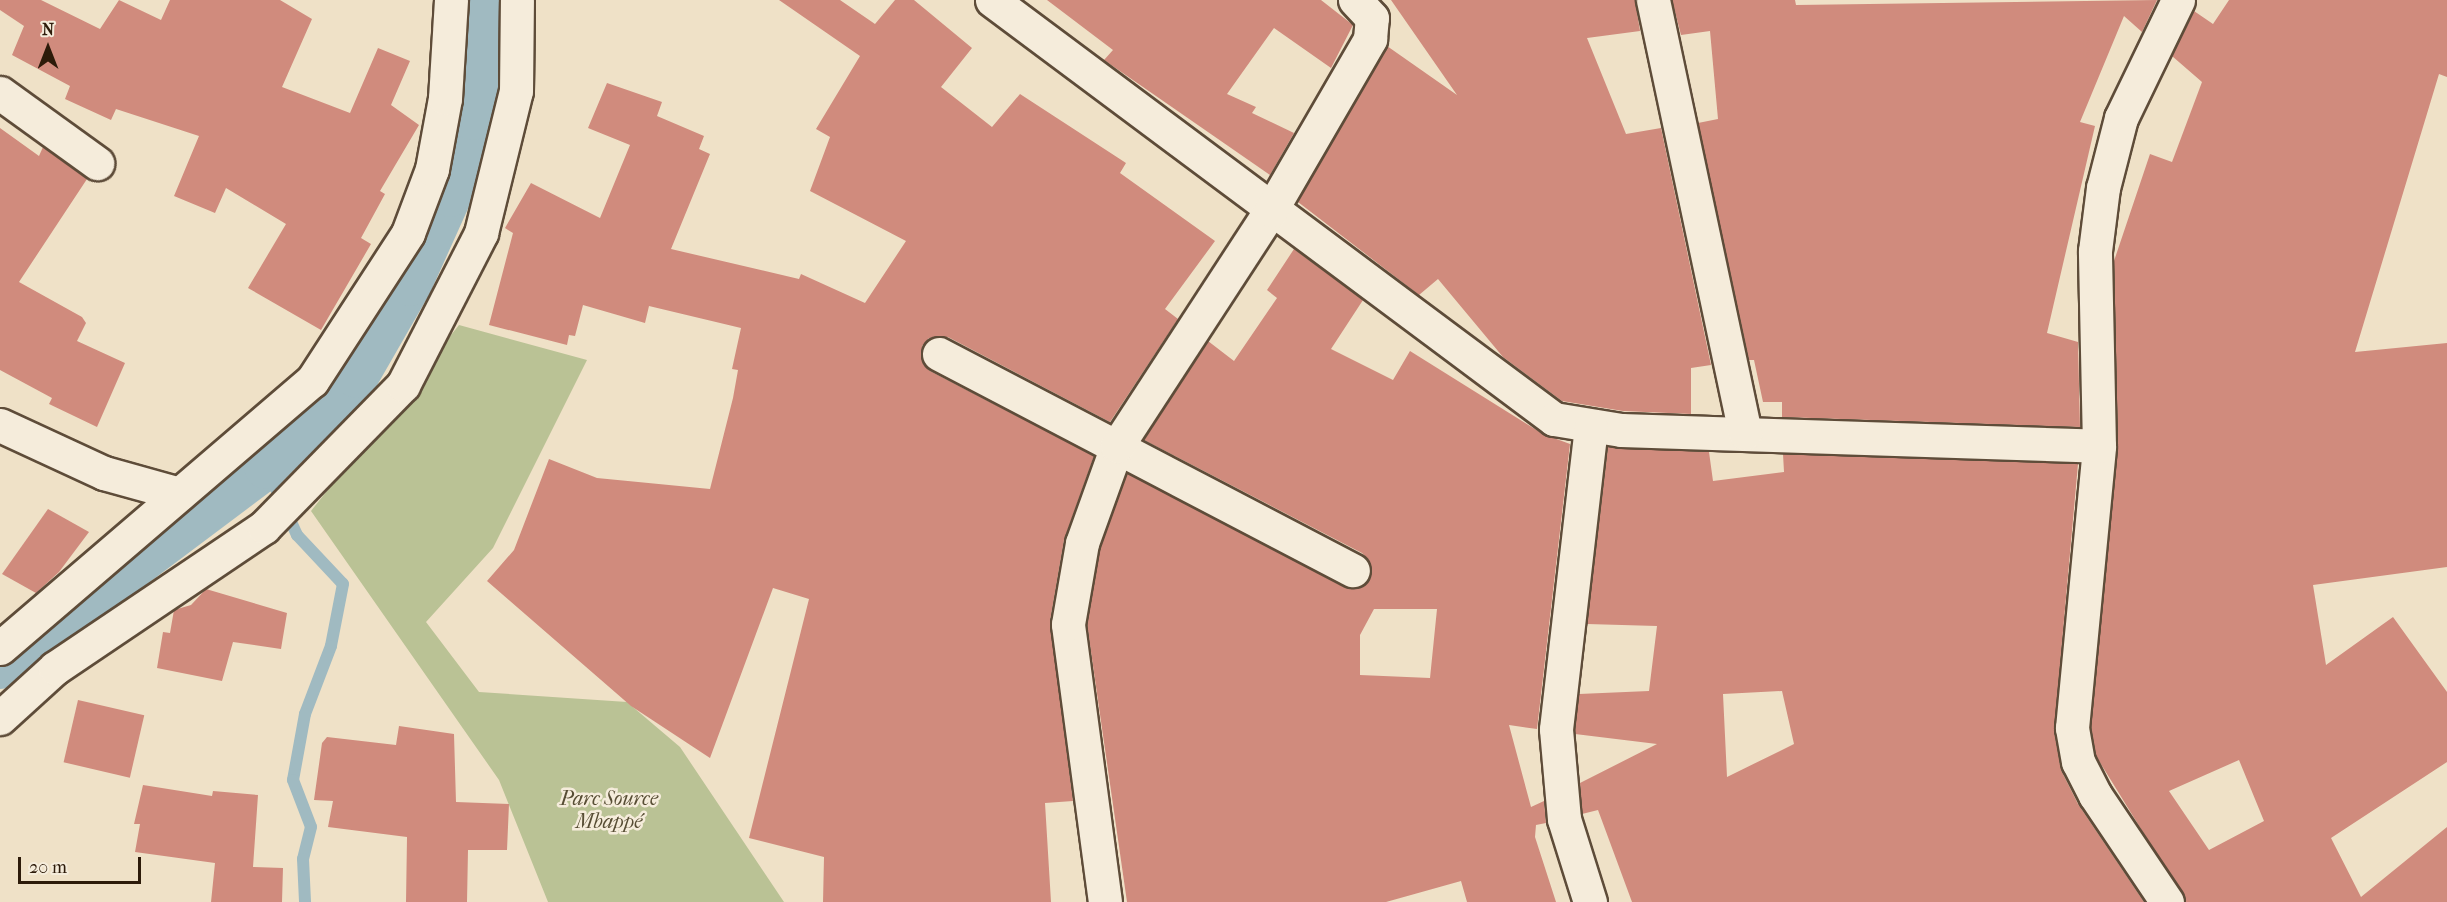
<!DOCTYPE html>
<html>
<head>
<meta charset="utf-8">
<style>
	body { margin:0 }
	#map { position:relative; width:2447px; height:902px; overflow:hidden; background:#efe1c7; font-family:"IM FELL French Canon",serif }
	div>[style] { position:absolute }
	.green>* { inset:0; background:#bac295 }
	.stream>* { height:12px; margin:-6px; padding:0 6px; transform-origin:6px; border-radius:6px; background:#a0bac1 }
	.canal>* { height:44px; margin:-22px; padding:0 22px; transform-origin:22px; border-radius:22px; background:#a0bac1 }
	.building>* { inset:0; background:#d08b7d; transform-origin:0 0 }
	.roads { filter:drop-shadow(2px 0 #5e4c39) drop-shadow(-2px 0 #5e4c39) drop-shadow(0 2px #5e4c39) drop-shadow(0 -2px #5e4c39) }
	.street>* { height:33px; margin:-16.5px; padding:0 16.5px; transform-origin:16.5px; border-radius:16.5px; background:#f5ecdb }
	span { translate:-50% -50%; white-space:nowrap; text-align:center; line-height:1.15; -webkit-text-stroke:5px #f5ecdb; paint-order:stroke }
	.park-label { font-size:20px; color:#574d34; font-style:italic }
	.north { position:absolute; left:18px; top:18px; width:60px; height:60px; -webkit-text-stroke:4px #f5ecdb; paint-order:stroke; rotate:0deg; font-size:16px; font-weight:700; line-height:24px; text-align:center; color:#2d1b0a }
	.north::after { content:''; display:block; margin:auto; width:21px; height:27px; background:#2d1b0a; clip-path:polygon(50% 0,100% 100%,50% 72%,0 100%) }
	.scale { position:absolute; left:18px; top:857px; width:123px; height:27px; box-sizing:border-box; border:3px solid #2d1b0a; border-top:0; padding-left:8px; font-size:18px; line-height:21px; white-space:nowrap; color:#2d1b0a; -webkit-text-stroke:4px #f5ecdb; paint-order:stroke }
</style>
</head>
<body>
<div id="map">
	<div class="green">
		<i style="clip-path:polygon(459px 325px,587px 360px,493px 548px,426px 622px,479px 692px,627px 702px,680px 747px,784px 902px,548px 902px,499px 780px,311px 511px)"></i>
	</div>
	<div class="stream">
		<i style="left:266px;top:467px;width:75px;rotate:65.5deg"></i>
		<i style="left:297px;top:535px;width:67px;rotate:46.8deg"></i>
		<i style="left:343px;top:584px;width:63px;rotate:101deg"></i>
		<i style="left:331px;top:646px;width:73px;rotate:110.9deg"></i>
		<i style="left:305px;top:714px;width:67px;rotate:100.3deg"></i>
		<i style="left:293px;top:780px;width:50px;rotate:69deg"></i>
		<i style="left:311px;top:827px;width:33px;rotate:104deg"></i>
		<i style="left:303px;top:859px;width:43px;rotate:87.3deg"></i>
	</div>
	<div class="canal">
		<i style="left:0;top:667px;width:333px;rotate:-36.9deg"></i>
		<i style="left:266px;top:467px;width:129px;rotate:-45deg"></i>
		<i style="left:357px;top:376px;width:106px;rotate:-60.1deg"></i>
		<i style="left:410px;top:284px;width:98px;rotate:-65.8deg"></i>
		<i style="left:450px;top:195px;width:80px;rotate:-73.4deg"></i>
		<i style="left:473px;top:118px;width:119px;rotate:-84.2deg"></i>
	</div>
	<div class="building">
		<i style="clip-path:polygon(0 0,41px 0,100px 29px,119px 0,161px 20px,170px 0,280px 0,312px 19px,282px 87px,350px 113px,378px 48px,410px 61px,391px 105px,419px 125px,380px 191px,385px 194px,361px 238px,371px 244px,321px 330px,248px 288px,286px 224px,226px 188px,215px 213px,174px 196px,199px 136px,116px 109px,111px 120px,65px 99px,70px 86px,12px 55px,24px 26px,0 10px)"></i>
		<i style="clip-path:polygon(779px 0,840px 0,875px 24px,895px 0,914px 0,972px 48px,941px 87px,992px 127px,1020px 94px,1126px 163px,1120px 173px,1215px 241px,1165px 309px,1178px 319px,1110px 422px,948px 337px,929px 338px,922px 346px,923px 364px,930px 371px,1094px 456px,1064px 540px,1050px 621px,1073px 801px,1045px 803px,1051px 902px,823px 902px,824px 857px,749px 838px,809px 599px,773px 588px,710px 758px,631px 706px,487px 581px,514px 550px,549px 459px,597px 478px,710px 489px,733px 398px,738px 370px,732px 369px,741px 328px,649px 306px,645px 323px,583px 305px,575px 336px,569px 335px,567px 345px,489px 325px,513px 233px,505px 228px,531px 183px,600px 218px,630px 145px,588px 128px,607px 83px,662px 102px,657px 116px,704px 136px,699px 149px,710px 154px,671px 249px,799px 279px,801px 274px,865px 303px,906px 241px,810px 191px,830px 137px,816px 129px,860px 56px)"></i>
		<i style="clip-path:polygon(1047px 0,1321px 0,1353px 25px,1331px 68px,1274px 28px,1227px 94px,1256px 107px,1252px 113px,1294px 133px,1270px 175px,1104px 60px,1113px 50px)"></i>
		<i style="clip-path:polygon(1391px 0,1635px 0,1640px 31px,1587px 38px,1626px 134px,1661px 128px,1711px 365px,1691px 368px,1691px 414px,1623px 411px,1562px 401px,1503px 357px,1438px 279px,1419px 295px,1298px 202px,1387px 46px,1457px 95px)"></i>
		<i style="clip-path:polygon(1672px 0,1795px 0,1796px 5px,2157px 0,2142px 32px,2124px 16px,2080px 122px,2095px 126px,2047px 333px,2078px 342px,2080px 427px,1782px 417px,1782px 402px,1763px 402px,1754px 360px,1749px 360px,1698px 123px,1718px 119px,1710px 31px,1681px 35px)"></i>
		<i style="clip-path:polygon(evenodd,2229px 0,2447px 0,2447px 77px,2439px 74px,2355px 352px,2447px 343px,2447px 567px,2313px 585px,2326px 665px,2393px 617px,2447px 692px,2447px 762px,2331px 838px,2361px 897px,2447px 827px,2447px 902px,2186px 902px,2096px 756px,2091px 727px,2118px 447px,2114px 261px,2150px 154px,2172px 162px,2202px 82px,2172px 56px,2194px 11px,2213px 24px,2229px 0,2239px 760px,2264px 821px,2209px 850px,2169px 791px,2239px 760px)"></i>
		<i style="clip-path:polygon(0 128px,39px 156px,43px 147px,87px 179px,19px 282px,82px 317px,86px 323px,77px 341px,125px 363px,97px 427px,49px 404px,52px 398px,0 370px)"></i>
		<i style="clip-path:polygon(evenodd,1294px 249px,1363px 300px,1331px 349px,1393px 380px,1410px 351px,1543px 434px,1570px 444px,1537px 729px,1509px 725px,1531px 807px,1544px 801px,1546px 823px,1536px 825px,1535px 837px,1556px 902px,1467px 902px,1461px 881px,1386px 902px,1127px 902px,1087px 624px,1100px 548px,1127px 473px,1344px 587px,1363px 586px,1370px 578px,1369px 560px,1362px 553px,1144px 440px,1208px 341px,1234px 361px,1277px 298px,1267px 290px,1294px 249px,1374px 609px,1437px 609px,1430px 678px,1360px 675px,1360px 635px,1374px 609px)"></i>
		<i style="clip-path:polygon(evenodd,1608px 447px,1709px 452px,1713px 481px,1784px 472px,1783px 454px,2078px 464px,2054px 731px,2061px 770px,2078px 804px,2144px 902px,1632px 902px,1598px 810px,1582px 814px,1580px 783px,1657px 744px,1575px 734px,1575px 729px,1579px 694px,1649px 691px,1657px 626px,1587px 624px,1608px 447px,1782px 691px,1794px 744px,1727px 777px,1723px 694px,1782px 691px)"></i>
		<i style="clip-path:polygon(48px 509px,89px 532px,59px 572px,36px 593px,2px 574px)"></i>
		<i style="clip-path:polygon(206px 589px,287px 613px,281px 649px,233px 642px,222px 681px,157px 668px,163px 632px,170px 633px,174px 610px,191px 605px)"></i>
		<i style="left:78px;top:700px;width:68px;height:64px;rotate:13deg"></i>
		<i style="clip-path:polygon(399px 726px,454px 734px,456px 802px,509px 804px,507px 850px,468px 850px,467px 902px,406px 902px,407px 837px,328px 827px,333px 801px,314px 800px,322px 743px,327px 737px,396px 745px)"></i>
		<i style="clip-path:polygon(143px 785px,212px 796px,213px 791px,258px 795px,253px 867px,283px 868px,282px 902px,211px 902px,215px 863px,135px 852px,140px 824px,134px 824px)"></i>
	</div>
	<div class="roads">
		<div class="street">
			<i style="left:992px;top:0;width:701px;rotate:36.71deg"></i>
			<i style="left:1554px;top:419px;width:68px;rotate:9.3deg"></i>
			<i style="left:1621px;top:430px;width:478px;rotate:1.9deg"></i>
			<i style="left:1653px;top:0;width:443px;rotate:78deg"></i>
			<i style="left:0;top:93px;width:120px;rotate:35.8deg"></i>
			<i style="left:939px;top:354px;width:467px;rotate:27.6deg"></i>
			<i style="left:0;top:425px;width:115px;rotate:24.8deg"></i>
			<i style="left:104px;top:473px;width:78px;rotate:15.6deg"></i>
			<i style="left:0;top:648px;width:411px;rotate:-40.6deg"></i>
			<i style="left:312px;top:381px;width:176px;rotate:-57deg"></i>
			<i style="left:408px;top:233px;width:68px;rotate:-69.4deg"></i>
			<i style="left:432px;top:169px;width:72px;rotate:-79.6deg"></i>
			<i style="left:445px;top:98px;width:98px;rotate:-86.5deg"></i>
			<i style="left:0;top:718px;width:74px;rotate:-42.3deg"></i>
			<i style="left:55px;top:668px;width:252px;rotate:-34deg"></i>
			<i style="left:264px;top:527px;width:199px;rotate:-45.6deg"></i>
			<i style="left:403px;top:385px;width:171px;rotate:-62.8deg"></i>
			<i style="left:481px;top:233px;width:146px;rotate:-76.2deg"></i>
			<i style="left:516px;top:91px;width:91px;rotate:-89.4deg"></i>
			<i style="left:1105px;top:902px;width:280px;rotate:-97.6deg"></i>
			<i style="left:1068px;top:624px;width:82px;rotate:-80.2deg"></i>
			<i style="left:1082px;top:543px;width:103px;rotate:-70.2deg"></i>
			<i style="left:1117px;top:446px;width:282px;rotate:-56.9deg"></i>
			<i style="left:1271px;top:210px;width:198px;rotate:-59.9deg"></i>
			<i style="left:1370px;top:39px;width:21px;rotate:-85deg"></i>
			<i style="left:1372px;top:18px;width:25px;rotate:-133deg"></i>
			<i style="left:1590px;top:902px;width:87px;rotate:-107.4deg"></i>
			<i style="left:1564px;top:819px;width:90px;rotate:-95.1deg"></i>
			<i style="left:1556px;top:729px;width:304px;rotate:-83.4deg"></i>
			<i style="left:2167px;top:902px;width:129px;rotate:-123.9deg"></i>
			<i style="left:2095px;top:795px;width:37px;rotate:-117deg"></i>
			<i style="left:2078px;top:762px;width:35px;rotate:-100deg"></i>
			<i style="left:2072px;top:728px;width:283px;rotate:-84.5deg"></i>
			<i style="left:2099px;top:446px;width:195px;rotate:-91.2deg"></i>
			<i style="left:2095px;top:251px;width:64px;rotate:-82.8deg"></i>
			<i style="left:2103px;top:188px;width:72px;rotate:-75.6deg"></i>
			<i style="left:2121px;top:118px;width:131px;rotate:-64.2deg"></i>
		</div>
	</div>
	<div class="park-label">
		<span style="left:609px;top:810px">Parc Source<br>Mbappé</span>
	</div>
	<div class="north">N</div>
	<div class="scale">20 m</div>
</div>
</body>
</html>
